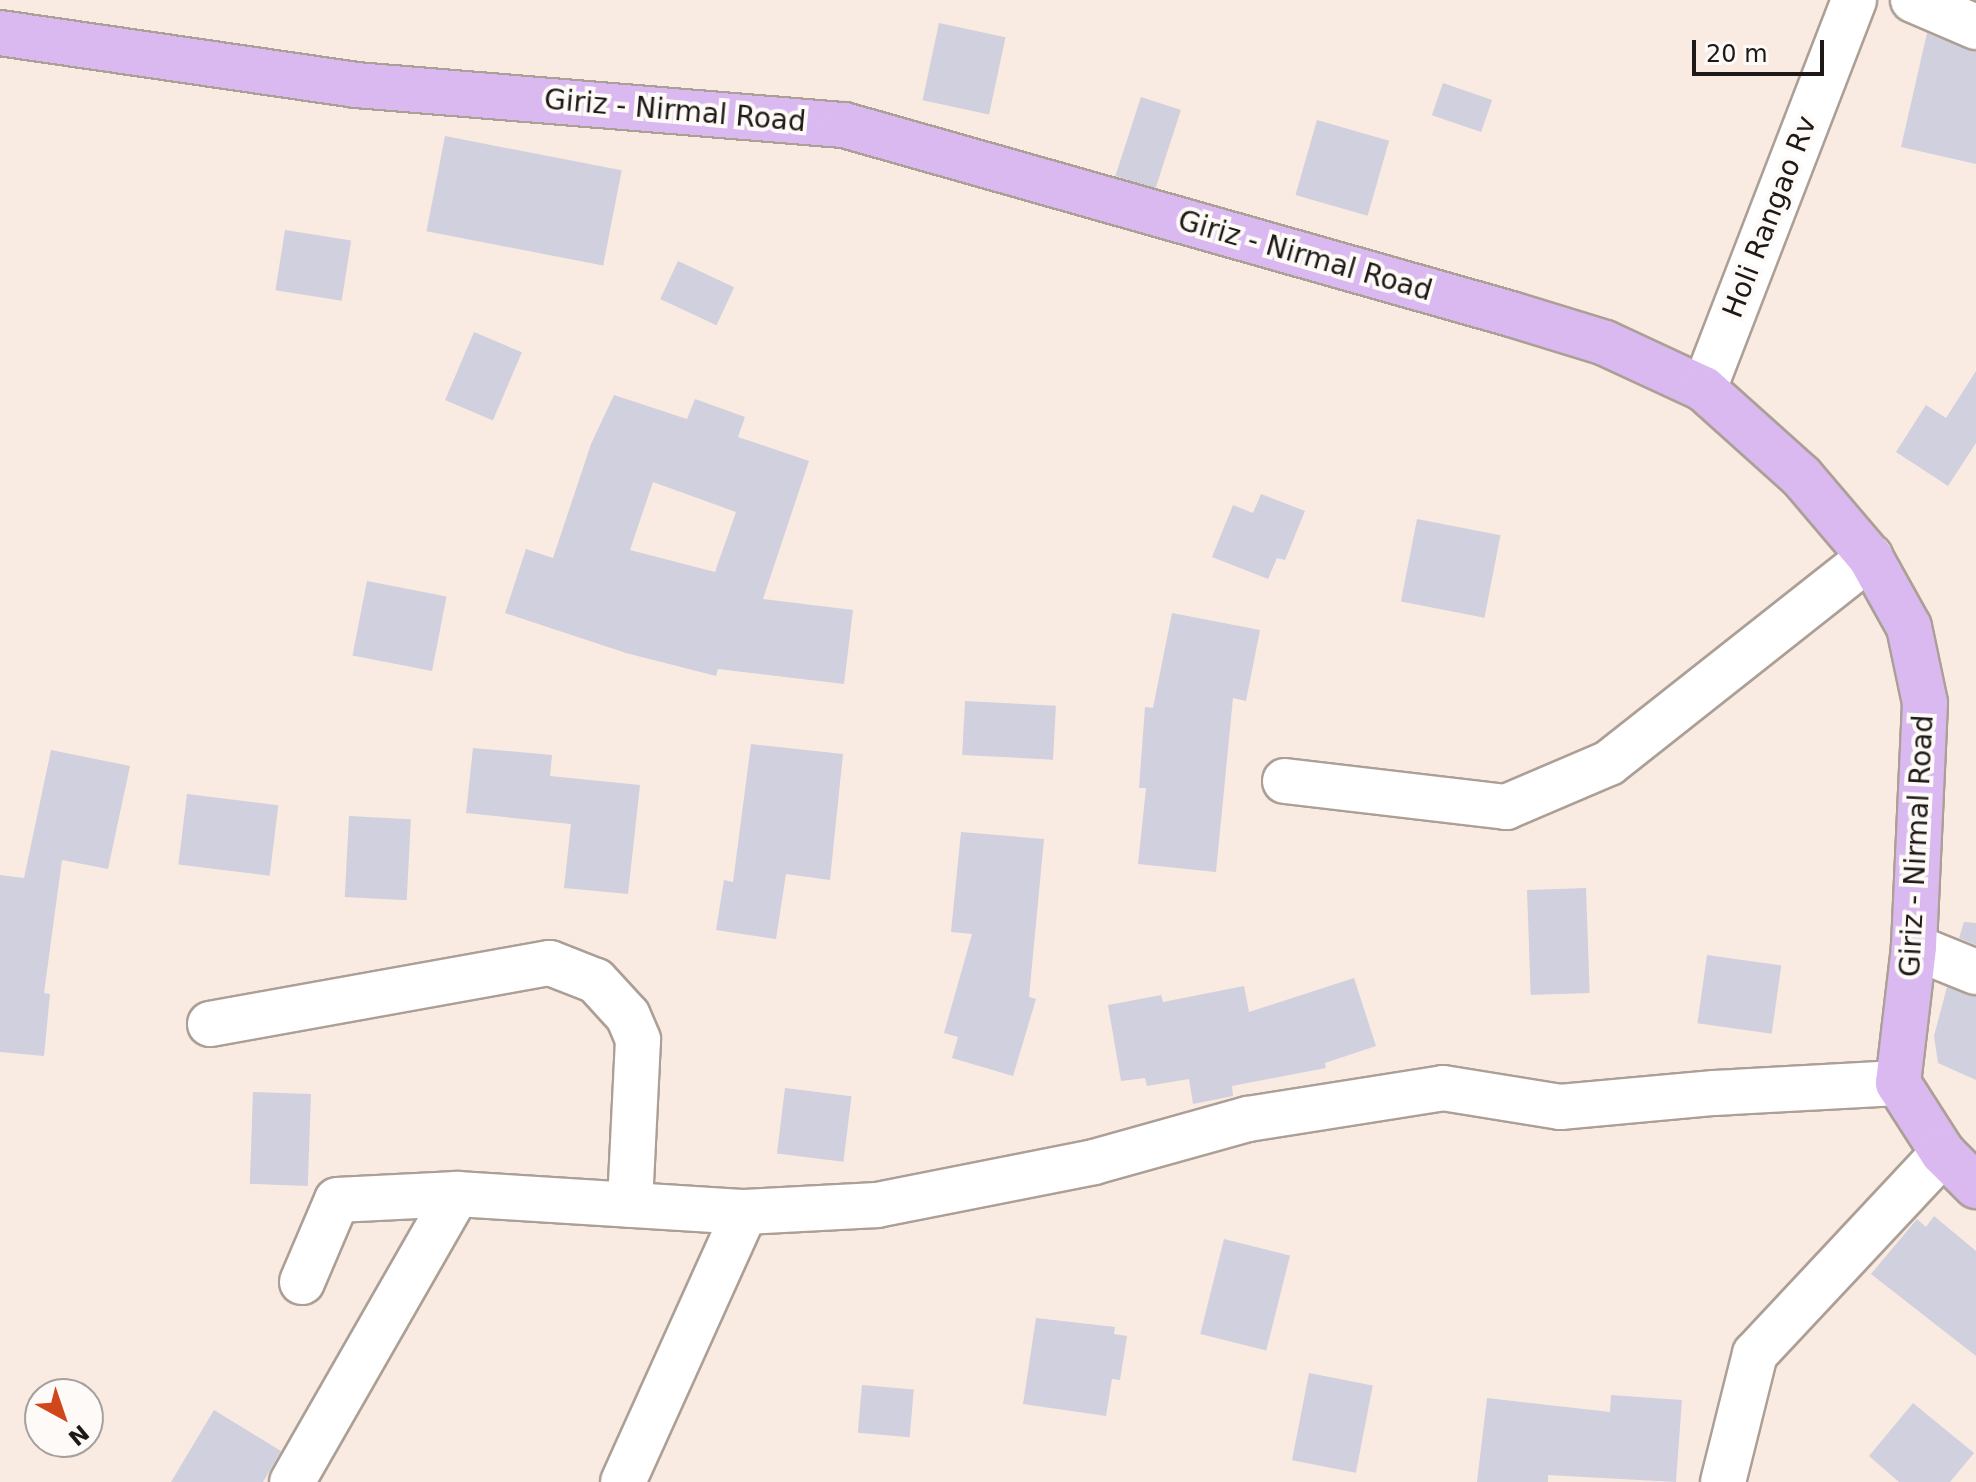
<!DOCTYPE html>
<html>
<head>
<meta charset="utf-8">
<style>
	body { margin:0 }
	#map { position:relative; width:1976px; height:1482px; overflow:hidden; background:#f9ebe1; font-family:"DejaVu Sans",sans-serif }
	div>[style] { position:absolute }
	.building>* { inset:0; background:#d1d0de; transform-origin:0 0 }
	.roads { filter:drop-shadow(2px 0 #ac9f96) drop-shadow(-2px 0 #ac9f96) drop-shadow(0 2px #ac9f96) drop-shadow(0 -2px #ac9f96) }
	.minor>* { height:44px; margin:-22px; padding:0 22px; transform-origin:22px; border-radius:22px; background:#fff }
	.major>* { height:44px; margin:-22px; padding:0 22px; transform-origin:22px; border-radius:22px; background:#dab9f1 }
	span { translate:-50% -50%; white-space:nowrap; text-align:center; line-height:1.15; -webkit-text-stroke:8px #fdfaf8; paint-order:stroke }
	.street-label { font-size:28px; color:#1e1916 }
	.north { position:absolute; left:24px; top:1378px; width:80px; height:80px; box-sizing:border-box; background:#fdfaf8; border:2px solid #a4a09e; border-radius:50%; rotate:140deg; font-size:22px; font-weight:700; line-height:32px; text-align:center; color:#1e1916 }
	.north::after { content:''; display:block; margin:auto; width:28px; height:36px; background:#cf471b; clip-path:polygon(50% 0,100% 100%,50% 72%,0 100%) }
	.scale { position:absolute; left:1692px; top:40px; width:132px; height:36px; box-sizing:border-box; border:4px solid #1e1916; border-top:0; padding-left:10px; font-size:24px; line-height:28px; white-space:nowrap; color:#1e1916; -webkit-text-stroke:6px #fdfaf8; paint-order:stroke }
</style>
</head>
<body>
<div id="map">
	<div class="building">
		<i style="left:939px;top:23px;width:68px;height:79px;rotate:12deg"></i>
		<i style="clip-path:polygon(1927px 33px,1976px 52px,1976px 164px,1901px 147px)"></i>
		<i style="left:1443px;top:83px;width:52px;height:34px;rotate:19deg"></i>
		<i style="left:1141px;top:97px;width:42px;height:83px;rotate:18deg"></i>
		<i style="left:1317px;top:120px;width:75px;height:78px;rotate:16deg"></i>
		<i style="left:445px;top:136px;width:180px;height:97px;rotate:11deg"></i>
		<i style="left:285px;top:230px;width:67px;height:61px;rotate:9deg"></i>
		<i style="left:678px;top:261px;width:62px;height:42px;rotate:25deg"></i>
		<i style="left:474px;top:332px;width:52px;height:74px;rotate:23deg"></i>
		<i style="clip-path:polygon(1976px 371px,1976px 443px,1948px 486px,1896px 452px,1926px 405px,1946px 418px)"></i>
		<i style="clip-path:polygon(evenodd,614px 395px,687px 419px,695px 399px,745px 417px,738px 437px,809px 461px,763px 599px,853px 610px,844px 684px,718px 669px,716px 676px,626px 653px,505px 613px,526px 549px,553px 558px,591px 444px,614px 395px,653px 482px,736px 512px,715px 572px,630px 550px,653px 482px)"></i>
		<i style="clip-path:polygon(1261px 494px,1305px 511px,1285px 560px,1277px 558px,1268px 579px,1212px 557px,1233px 505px,1253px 513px)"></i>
		<i style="left:1417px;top:519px;width:85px;height:84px;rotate:11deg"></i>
		<i style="left:367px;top:581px;width:81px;height:76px;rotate:11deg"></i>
		<i style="clip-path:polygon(1172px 613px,1260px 630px,1246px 701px,1233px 698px,1216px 872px,1138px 864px,1146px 788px,1139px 788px,1145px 707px,1153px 708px)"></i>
		<i style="left:965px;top:701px;width:91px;height:54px;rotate:3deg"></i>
		<i style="clip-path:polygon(751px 744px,843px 754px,830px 880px,786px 874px,776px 939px,716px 930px,724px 880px,733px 882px)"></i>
		<i style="clip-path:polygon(473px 748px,552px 755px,550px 776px,640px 785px,628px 894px,564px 888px,571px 824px,466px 813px)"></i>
		<i style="clip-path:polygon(51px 750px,130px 766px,108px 869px,62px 860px,44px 993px,50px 994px,44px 1056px,0 1052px,0 875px,24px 878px)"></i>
		<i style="left:187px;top:794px;width:92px;height:71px;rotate:7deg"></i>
		<i style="left:349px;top:816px;width:62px;height:81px;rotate:3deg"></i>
		<i style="clip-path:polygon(961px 832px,1044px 839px,1029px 997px,1036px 999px,1013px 1076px,952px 1058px,958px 1037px,944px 1033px,972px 934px,951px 932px)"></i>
		<i style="left:1586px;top:888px;width:105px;height:59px;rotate:88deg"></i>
		<i style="clip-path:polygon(1964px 922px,1976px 923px,1976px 945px,1959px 938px)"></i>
		<i style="left:1707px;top:955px;width:75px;height:69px;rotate:8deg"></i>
		<i style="clip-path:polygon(1354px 978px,1376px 1046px,1325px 1063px,1326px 1068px,1232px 1086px,1233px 1096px,1193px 1104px,1189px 1079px,1147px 1086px,1145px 1078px,1121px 1081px,1108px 1005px,1161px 995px,1163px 1002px,1244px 986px,1249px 1012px)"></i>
		<i style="clip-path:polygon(1947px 987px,1976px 996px,1976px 1080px,1938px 1063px,1934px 1036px)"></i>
		<i style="left:785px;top:1088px;width:67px;height:66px;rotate:7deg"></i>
		<i style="left:253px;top:1092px;width:58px;height:92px;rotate:2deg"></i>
		<i style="clip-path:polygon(1934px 1216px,1976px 1251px,1976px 1356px,1871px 1274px,1917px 1219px,1926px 1227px)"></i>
		<i style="left:1224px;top:1239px;width:68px;height:98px;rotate:14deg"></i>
		<i style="clip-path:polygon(1036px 1318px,1115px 1327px,1114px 1334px,1127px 1336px,1120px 1380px,1112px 1379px,1106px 1416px,1023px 1404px)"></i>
		<i style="left:1309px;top:1373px;width:65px;height:89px;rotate:11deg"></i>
		<i style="left:862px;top:1385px;width:52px;height:48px;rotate:5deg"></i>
		<i style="clip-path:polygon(1611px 1395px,1682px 1400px,1676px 1482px,1548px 1475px,1548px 1482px,1477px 1482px,1487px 1398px,1610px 1412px)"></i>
		<i style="clip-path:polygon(1913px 1403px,1974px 1453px,1950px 1482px,1899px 1482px,1869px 1456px)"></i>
		<i style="clip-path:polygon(214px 1410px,281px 1451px,263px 1482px,171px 1482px)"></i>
	</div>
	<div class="roads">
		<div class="minor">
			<i style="left:1913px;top:0;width:69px;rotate:23.2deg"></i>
			<i style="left:1704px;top:389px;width:417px;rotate:-68.9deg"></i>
			<i style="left:1285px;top:781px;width:223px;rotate:6.7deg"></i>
			<i style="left:1506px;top:807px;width:112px;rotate:-23.1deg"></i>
			<i style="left:1609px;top:763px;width:333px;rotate:-38.3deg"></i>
			<i style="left:1914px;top:947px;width:67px;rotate:22deg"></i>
			<i style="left:210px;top:1024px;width:345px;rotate:-10.2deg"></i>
			<i style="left:550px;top:963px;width:49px;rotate:21.4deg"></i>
			<i style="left:596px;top:981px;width:47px;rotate:47.6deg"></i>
			<i style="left:628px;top:1016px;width:26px;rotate:67deg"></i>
			<i style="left:638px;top:1040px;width:165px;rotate:92.8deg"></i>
			<i style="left:302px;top:1282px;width:89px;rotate:-66.9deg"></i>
			<i style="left:337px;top:1200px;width:120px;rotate:-2.9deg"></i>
			<i style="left:457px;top:1194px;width:289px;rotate:3.6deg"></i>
			<i style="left:745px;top:1212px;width:132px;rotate:-3deg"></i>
			<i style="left:877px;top:1205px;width:221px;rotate:-11.2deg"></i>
			<i style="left:1094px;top:1162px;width:160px;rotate:-15.6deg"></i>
			<i style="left:1248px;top:1119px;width:197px;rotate:-9deg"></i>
			<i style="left:1443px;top:1088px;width:119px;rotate:9.2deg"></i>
			<i style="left:1560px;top:1107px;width:155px;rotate:-5.2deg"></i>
			<i style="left:1714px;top:1093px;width:184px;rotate:-3.1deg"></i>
			<i style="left:292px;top:1482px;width:332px;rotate:-60.2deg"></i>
			<i style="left:623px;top:1482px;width:296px;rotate:-65.7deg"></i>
			<i style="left:1723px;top:1482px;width:132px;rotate:-76deg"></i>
			<i style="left:1755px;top:1354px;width:275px;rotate:-46.9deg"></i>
		</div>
		<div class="major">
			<i style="left:0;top:33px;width:360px;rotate:8.3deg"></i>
			<i style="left:356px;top:85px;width:490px;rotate:4.7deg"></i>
			<i style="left:844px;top:125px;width:693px;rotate:15.82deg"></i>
			<i style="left:1511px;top:314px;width:98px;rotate:17.1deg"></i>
			<i style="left:1605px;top:343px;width:109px;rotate:24.9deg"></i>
			<i style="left:1704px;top:389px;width:130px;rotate:41.9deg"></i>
			<i style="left:1801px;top:476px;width:106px;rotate:49.6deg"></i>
			<i style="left:1870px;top:557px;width:80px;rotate:60.9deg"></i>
			<i style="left:1909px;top:627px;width:78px;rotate:78.1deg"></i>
			<i style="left:1925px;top:703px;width:244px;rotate:92.6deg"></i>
			<i style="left:1914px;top:947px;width:137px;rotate:96.7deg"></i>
			<i style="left:1898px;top:1083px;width:83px;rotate:57.3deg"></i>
			<i style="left:1943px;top:1153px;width:47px;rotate:45deg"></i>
		</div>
	</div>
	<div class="street-label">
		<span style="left:675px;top:111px;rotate:5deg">Giriz - Nirmal Road</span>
		<span style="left:1770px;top:217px;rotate:-69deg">Holi Rangao Rv</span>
		<span style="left:1305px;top:256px;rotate:16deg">Giriz - Nirmal Road</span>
		<span style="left:1917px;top:846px;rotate:-87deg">Giriz - Nirmal Road</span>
	</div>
	<div class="north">N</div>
	<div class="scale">20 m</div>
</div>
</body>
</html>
